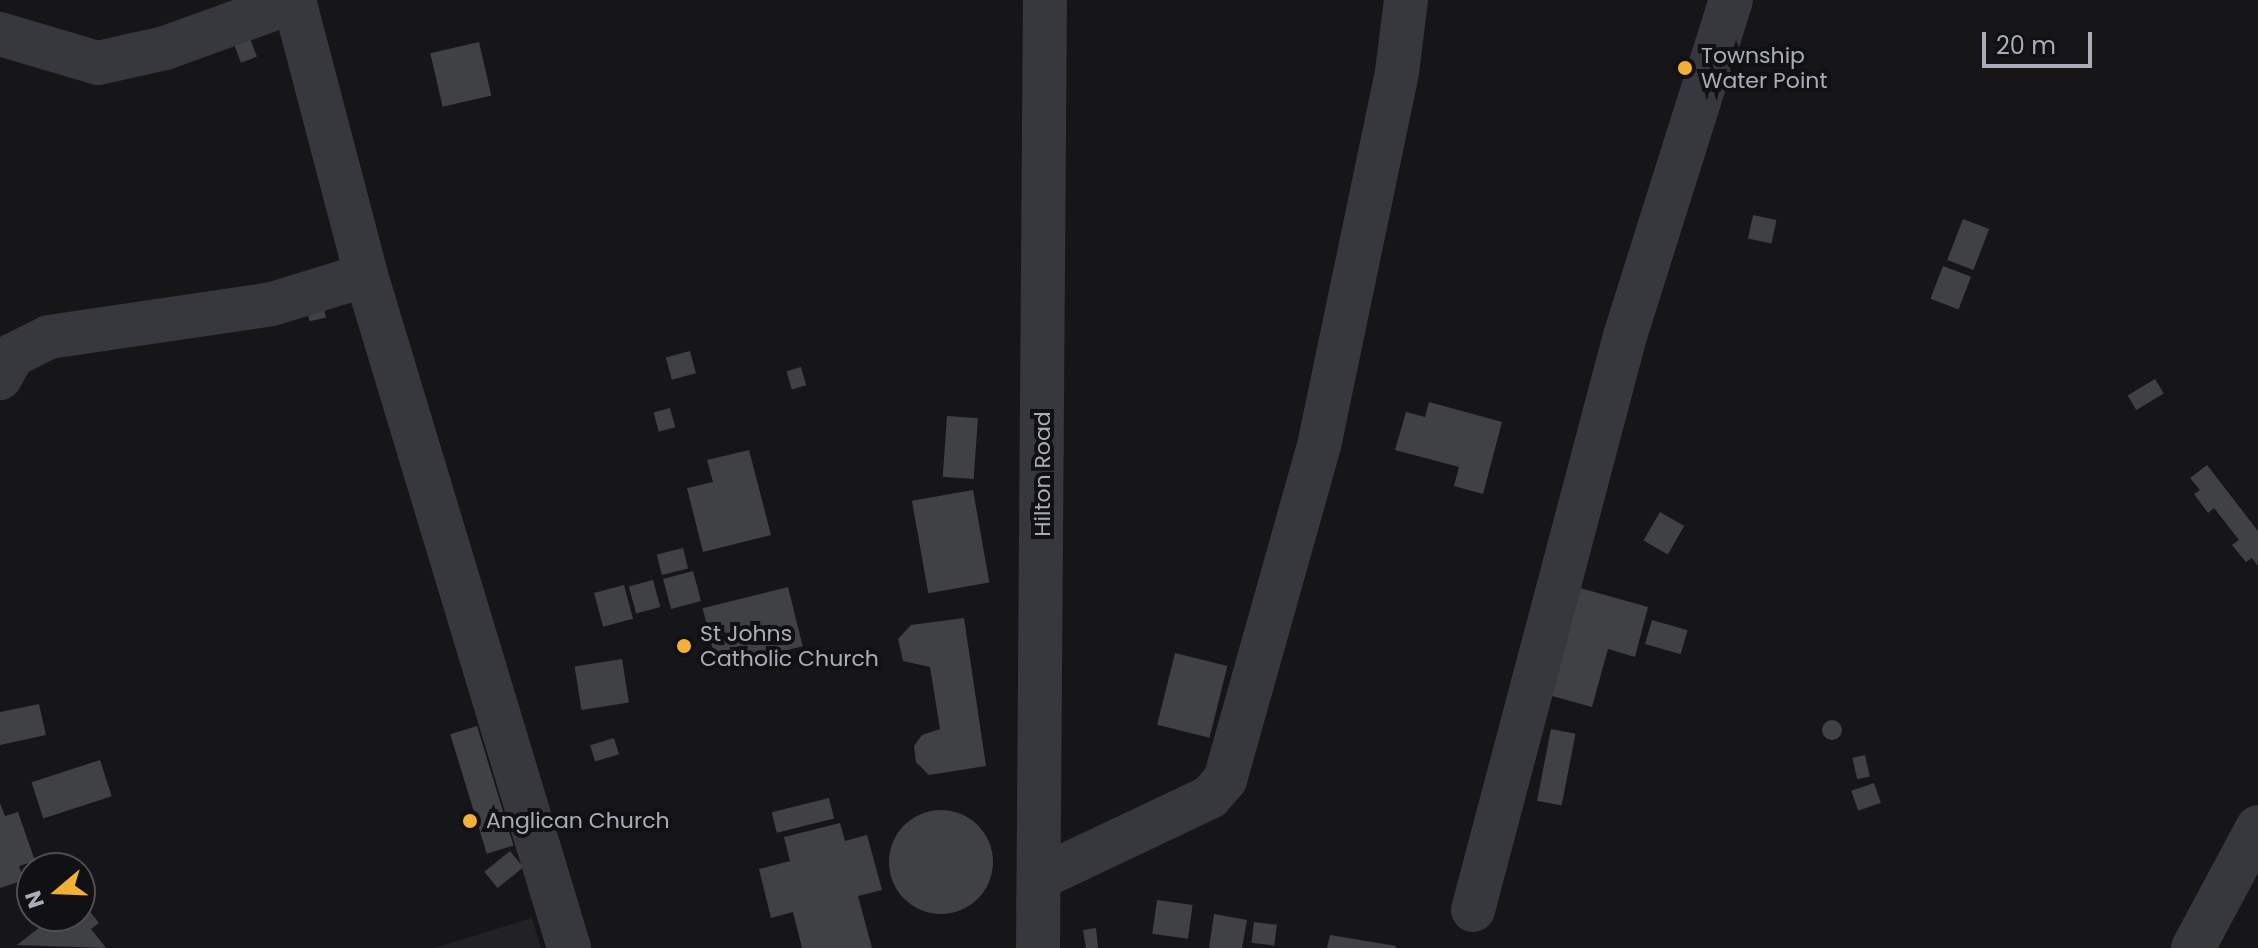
<!DOCTYPE html>
<html>
<head>
<meta charset="utf-8">
<style>
	body { margin:0 }
	#map { position:relative; width:2258px; height:948px; overflow:hidden; background:#161618; font-family:Poppins,sans-serif }
	div>[style] { position:absolute }
	.built>* { inset:0; background:#222225 }
	.building>* { inset:0; background:#404145; transform-origin:0 0 }
	.round { border-radius:50% }
	.minor>* { height:44px; margin:-22px; padding:0 22px; transform-origin:22px; border-radius:22px; background:#37383d }
	.dots>* { width:22px; height:22px; translate:-50% -50%; box-sizing:border-box; border:4px solid #111113; border-radius:50% }
	span { translate:-50% -50%; white-space:nowrap; text-align:center; line-height:1.15; -webkit-text-stroke:8px #111113; paint-order:stroke }
	.poi-label { font-size:22px; color:#a8adb8 }
	.left { translate:0 -50%; text-align:left }
	.street-label { font-size:22px; color:#a8adb8 }
	.north { position:absolute; left:16px; top:852px; width:80px; height:80px; box-sizing:border-box; background:#111113; border:2px solid #4d4f55; border-radius:50%; rotate:251deg; font-size:22px; font-weight:700; line-height:32px; text-align:center; color:#a8adb8 }
	.north::after { content:''; display:block; margin:auto; width:28px; height:36px; background:#f2b134; clip-path:polygon(50% 0,100% 100%,50% 72%,0 100%) }
	.scale { position:absolute; left:1982px; top:32px; width:110px; height:36px; box-sizing:border-box; border:4px solid #a8adb8; border-top:0; padding-left:10px; font-size:24px; line-height:28px; white-space:nowrap; color:#a8adb8; -webkit-text-stroke:6px #111113; paint-order:stroke }
</style>
</head>
<body>
<div id="map">
	<div class="built">
		<i style="clip-path:polygon(532px 918px,541px 948px,434px 948px)"></i>
	</div>
	<div class="building">
		<i style="left:249px;top:36px;width:22px;height:17px;rotate:69deg"></i>
		<i style="left:479px;top:42px;width:55px;height:50px;rotate:77deg"></i>
		<i style="left:1753px;top:215px;width:24px;height:24px;rotate:12deg"></i>
		<i style="left:1963px;top:219px;width:28px;height:44px;rotate:21deg"></i>
		<i style="left:1943px;top:266px;width:30px;height:35px;rotate:21deg"></i>
		<i style="left:322px;top:300px;width:18px;height:17px;rotate:77deg"></i>
		<i style="left:690px;top:351px;width:23px;height:25px;rotate:75deg"></i>
		<i style="left:801px;top:367px;width:19px;height:15px;rotate:74deg"></i>
		<i style="left:2155px;top:379px;width:17px;height:32px;rotate:59deg"></i>
		<i style="clip-path:polygon(1429px 402px,1502px 422px,1483px 494px,1454px 486px,1459px 467px,1395px 450px,1406px 412px,1425px 417px)"></i>
		<i style="left:670px;top:408px;width:20px;height:17px;rotate:75deg"></i>
		<i style="left:947px;top:416px;width:31px;height:61px;rotate:4deg"></i>
		<i style="clip-path:polygon(749px 450px,771px 535px,703px 552px,687px 488px,713px 482px,707px 460px)"></i>
		<i style="clip-path:polygon(2207px 465px,2258px 531px,2258px 566px,2252px 558px,2246px 562px,2232px 545px,2239px 540px,2214px 508px,2208px 513px,2194px 494px,2200px 490px,2190px 478px)"></i>
		<i style="left:973px;top:490px;width:94px;height:62px;rotate:80deg"></i>
		<i style="left:1660px;top:512px;width:28px;height:33px;rotate:30deg"></i>
		<i style="left:683px;top:548px;width:21px;height:27px;rotate:76deg"></i>
		<i style="left:693px;top:571px;width:31px;height:31px;rotate:75deg"></i>
		<i style="left:653px;top:580px;width:28px;height:25px;rotate:75deg"></i>
		<i style="left:624px;top:585px;width:35px;height:31px;rotate:75deg"></i>
		<i style="left:788px;top:587px;width:61px;height:88px;rotate:76deg"></i>
		<i style="clip-path:polygon(1580px 588px,1648px 607px,1635px 657px,1608px 649px,1592px 707px,1552px 696px)"></i>
		<i style="clip-path:polygon(964px 618px,986px 766px,929px 775px,916px 762px,914px 746px,922px 735px,940px 729px,930px 667px,903px 661px,898px 639px,911px 625px)"></i>
		<i style="left:1652px;top:620px;width:37px;height:25px;rotate:16deg"></i>
		<i style="left:1175px;top:653px;width:54px;height:74px;rotate:14deg"></i>
		<i style="left:622px;top:659px;width:44px;height:48px;rotate:81deg"></i>
		<i style="clip-path:polygon(39px 704px,46px 735px,0 745px,0 712px)"></i>
		<i class="round" style="left:1822px;top:720px;width:20px;height:20px"></i>
		<i style="left:477px;top:726px;width:125px;height:28px;rotate:73deg"></i>
		<i style="left:1551px;top:729px;width:25px;height:73px;rotate:11deg"></i>
		<i style="left:614px;top:738px;width:17px;height:25px;rotate:73deg"></i>
		<i style="left:1865px;top:755px;width:22px;height:13px;rotate:77deg"></i>
		<i style="left:100px;top:760px;width:38px;height:72px;rotate:72deg"></i>
		<i style="left:1874px;top:783px;width:21px;height:24px;rotate:71deg"></i>
		<i style="left:829px;top:798px;width:21px;height:59px;rotate:76deg"></i>
		<i style="clip-path:polygon(0 803px,5px 816px,18px 812px,35px 861px,19px 866px,24px 880px,0 888px)"></i>
		<i class="round" style="left:889px;top:810px;width:104px;height:104px"></i>
		<i style="clip-path:polygon(840px 823px,845px 841px,867px 835px,882px 890px,858px 896px,872px 948px,802px 948px,793px 912px,771px 918px,759px 869px,790px 861px,784px 837px)"></i>
		<i style="left:510px;top:851px;width:21px;height:33px;rotate:51deg"></i>
		<i style="clip-path:polygon(80px 899px,99px 923px,91px 929px,106px 948px,17px 945px,54px 916px,80px 916px)"></i>
		<i style="left:1157px;top:900px;width:36px;height:34px;rotate:8deg"></i>
		<i style="clip-path:polygon(1214px 914px,1247px 920px,1242px 948px,1209px 948px)"></i>
		<i style="left:1254px;top:922px;width:23px;height:21px;rotate:7deg"></i>
		<i style="clip-path:polygon(1096px 928px,1098px 948px,1086px 948px,1083px 930px)"></i>
		<i style="clip-path:polygon(1330px 935px,1396px 946px,1395px 948px,1327px 948px)"></i>
	</div>
	<div class="minor">
		<i style="left:294px;top:0;width:284px;rotate:75.3deg"></i>
		<i style="left:366px;top:275px;width:703px;rotate:73.21deg"></i>
		<i style="left:0;top:34px;width:102px;rotate:16.5deg"></i>
		<i style="left:98px;top:63px;width:69px;rotate:-12.6deg"></i>
		<i style="left:165px;top:48px;width:138px;rotate:-19.9deg"></i>
		<i style="left:0;top:378px;width:26px;rotate:-61deg"></i>
		<i style="left:13px;top:355px;width:40px;rotate:-26.6deg"></i>
		<i style="left:49px;top:337px;width:225px;rotate:-8.4deg"></i>
		<i style="left:272px;top:304px;width:98px;rotate:-17.1deg"></i>
		<i style="left:1039px;top:878px;width:189px;rotate:-25.3deg"></i>
		<i style="left:1210px;top:797px;width:23px;rotate:-49deg"></i>
		<i style="left:1225px;top:780px;width:352px;rotate:-74.3deg"></i>
		<i style="left:1320px;top:441px;width:377px;rotate:-78.2deg"></i>
		<i style="left:1397px;top:72px;width:73px;rotate:-82.9deg"></i>
		<i style="left:1473px;top:910px;width:594px;rotate:-75.17deg"></i>
		<i style="left:1625px;top:336px;width:352px;rotate:-72.5deg"></i>
		<i style="left:1038px;top:948px;width:948px;rotate:-89.58deg"></i>
		<i style="left:2193px;top:948px;width:137px;rotate:-61.8deg"></i>
	</div>
	<div class="dots">
		<i style="left:1685px;top:68px;background:#f2b134"></i>
		<i style="left:684px;top:646px;background:#f2b134"></i>
		<i style="left:470px;top:821px;background:#f2b134"></i>
	</div>
	<div class="poi-label">
		<span class="left" style="left:1701px;top:68px">Township<br>Water Point</span>
		<span class="left" style="left:700px;top:646px">St Johns<br>Catholic Church</span>
		<span class="left" style="left:486px;top:821px">Anglican Church</span>
	</div>
	<div class="street-label">
		<span style="left:1043px;top:474px;rotate:-90deg">Hilton Road</span>
	</div>
	<div class="north">N</div>
	<div class="scale">20 m</div>
</div>
</body>
</html>
